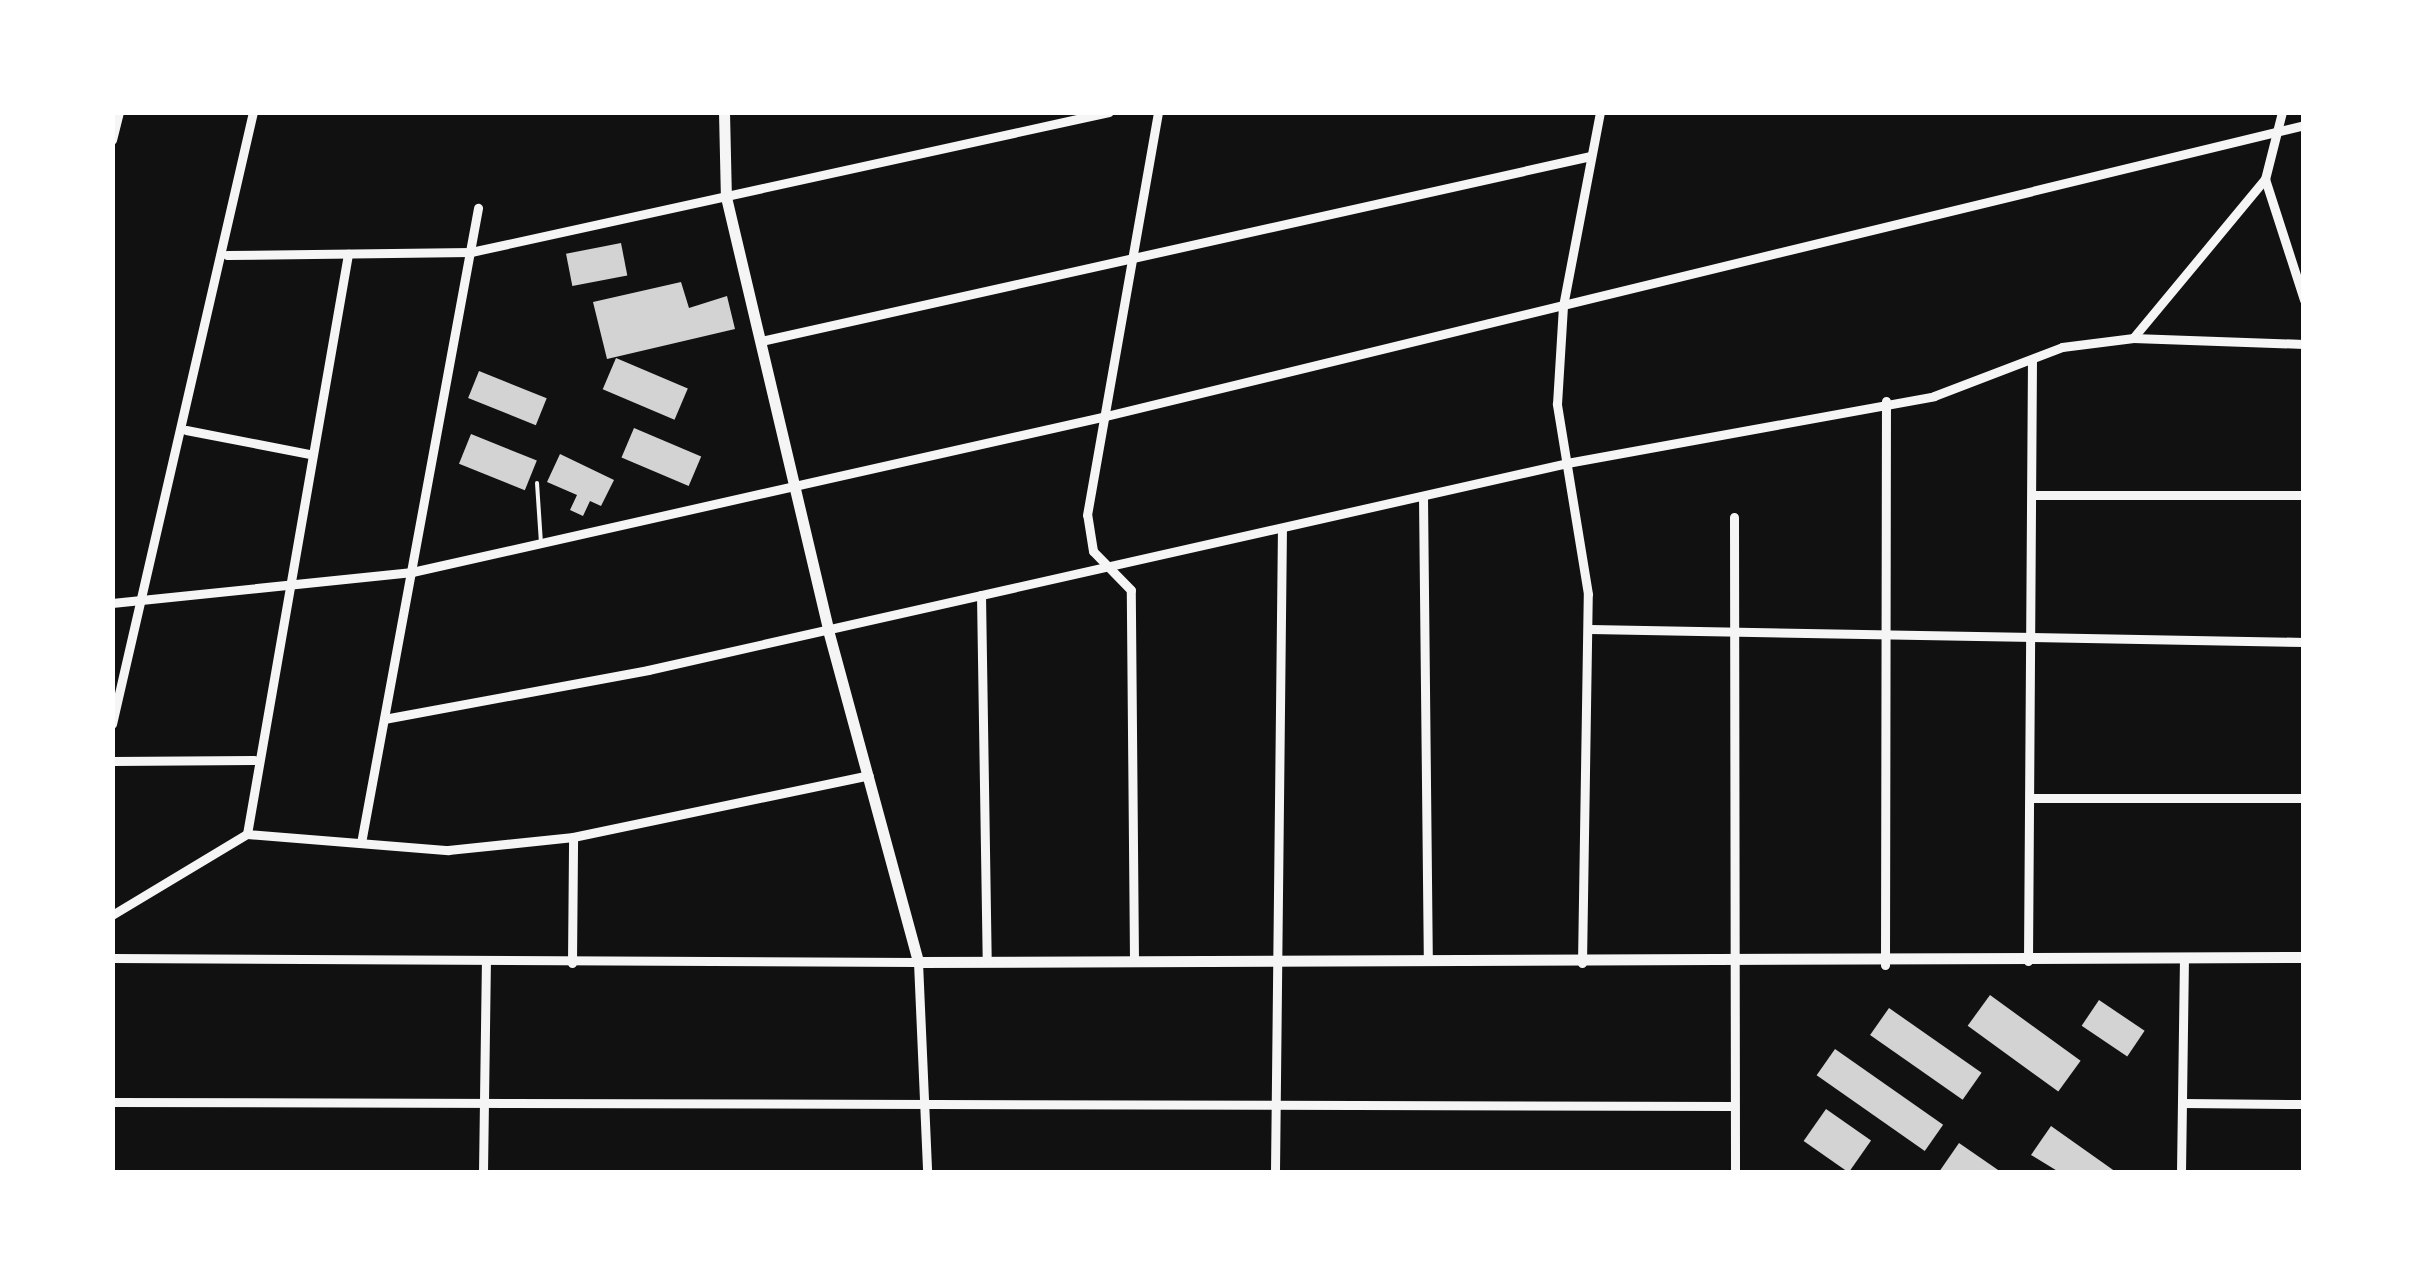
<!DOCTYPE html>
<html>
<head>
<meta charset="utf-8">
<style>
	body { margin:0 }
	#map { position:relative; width:2416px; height:1285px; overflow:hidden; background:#111; font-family:"Fira Sans",sans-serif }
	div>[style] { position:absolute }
	.building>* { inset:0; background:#d3d3d3; transform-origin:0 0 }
	.service>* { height:4px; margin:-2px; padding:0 2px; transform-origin:2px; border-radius:2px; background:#f5f5f5 }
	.minor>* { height:9px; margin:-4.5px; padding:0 4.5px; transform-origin:4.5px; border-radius:4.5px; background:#f5f5f5 }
	.tertiary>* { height:11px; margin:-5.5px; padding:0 5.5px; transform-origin:5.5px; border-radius:5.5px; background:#f5f5f5 }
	span { translate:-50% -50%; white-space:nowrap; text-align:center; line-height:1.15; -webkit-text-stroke:10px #fff; paint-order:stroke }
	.frame { position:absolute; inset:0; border:115px solid #fff; pointer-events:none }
</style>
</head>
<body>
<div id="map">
	<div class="building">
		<i style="left:621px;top:243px;width:33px;height:56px;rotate:79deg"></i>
		<i style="clip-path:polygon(681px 282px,689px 308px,727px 296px,735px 329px,607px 359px,593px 302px)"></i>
		<i style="left:616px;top:358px;width:78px;height:34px;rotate:23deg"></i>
		<i style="left:479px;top:371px;width:73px;height:29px;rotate:22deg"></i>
		<i style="left:634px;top:428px;width:73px;height:32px;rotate:23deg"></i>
		<i style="left:471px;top:434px;width:71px;height:32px;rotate:22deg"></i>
		<i style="clip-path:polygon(560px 454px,614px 480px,601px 506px,590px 501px,583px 516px,570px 510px,577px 495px,547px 482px)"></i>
		<i style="left:1990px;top:995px;width:112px;height:38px;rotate:36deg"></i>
		<i style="left:2099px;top:1000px;width:55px;height:31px;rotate:34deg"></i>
		<i style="left:1889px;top:1008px;width:113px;height:33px;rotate:35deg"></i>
		<i style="left:1835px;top:1049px;width:132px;height:32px;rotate:35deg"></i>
		<i style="left:1826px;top:1109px;width:55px;height:39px;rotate:35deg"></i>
		<i style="clip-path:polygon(2051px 1126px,2116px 1172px,2059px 1172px,2031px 1155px)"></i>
		<i style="clip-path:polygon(1959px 1143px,2001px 1172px,1939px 1172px)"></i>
	</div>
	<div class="service">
		<i style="left:537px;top:483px;width:60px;rotate:86.2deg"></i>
	</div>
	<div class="minor">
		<i style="left:2282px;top:112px;width:69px;rotate:104.2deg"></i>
		<i style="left:2265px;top:179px;width:127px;rotate:72.1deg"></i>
		<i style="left:112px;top:140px;width:29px;rotate:-76deg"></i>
		<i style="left:227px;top:255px;width:244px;rotate:-0.7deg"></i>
		<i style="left:471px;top:252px;width:653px;rotate:-12.38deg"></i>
		<i style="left:2133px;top:338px;width:207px;rotate:-50.3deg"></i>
		<i style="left:761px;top:341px;width:850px;rotate:-12.57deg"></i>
		<i style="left:186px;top:430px;width:125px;rotate:11deg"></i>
		<i style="left:2033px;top:495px;width:271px"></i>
		<i style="left:1423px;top:497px;width:464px;rotate:89.4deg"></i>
		<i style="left:1734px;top:517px;width:655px;rotate:89.91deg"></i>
		<i style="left:981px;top:595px;width:365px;rotate:89.1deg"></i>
		<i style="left:112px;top:603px;width:302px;rotate:-5.9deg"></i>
		<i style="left:412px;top:572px;width:711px;rotate:-12.67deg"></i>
		<i style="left:1106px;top:416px;width:1233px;rotate:-13.65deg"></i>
		<i style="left:1590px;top:629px;width:714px;rotate:1.04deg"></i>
		<i style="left:384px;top:719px;width:269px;rotate:-10.5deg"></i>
		<i style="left:648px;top:670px;width:942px;rotate:-12.69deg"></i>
		<i style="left:1567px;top:463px;width:373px;rotate:-10.3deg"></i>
		<i style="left:1934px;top:396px;width:137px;rotate:-20.9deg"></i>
		<i style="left:2062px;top:347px;width:72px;rotate:-7.2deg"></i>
		<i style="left:2133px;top:338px;width:171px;rotate:2deg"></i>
		<i style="left:112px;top:724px;width:628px;rotate:-77.03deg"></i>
		<i style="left:112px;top:761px;width:142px;rotate:-0.4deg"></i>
		<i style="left:2032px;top:798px;width:272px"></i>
		<i style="left:247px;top:834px;width:589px;rotate:-80.12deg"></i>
		<i style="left:361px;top:843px;width:646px;rotate:-79.56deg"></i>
		<i style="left:112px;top:915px;width:157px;rotate:-31deg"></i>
		<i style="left:247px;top:834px;width:202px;rotate:4.6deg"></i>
		<i style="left:448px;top:850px;width:126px;rotate:-5.9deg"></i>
		<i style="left:573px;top:837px;width:302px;rotate:-11.8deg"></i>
		<i style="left:112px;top:958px;width:806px;rotate:0.28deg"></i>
		<i style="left:918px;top:962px;width:210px;rotate:87.5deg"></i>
		<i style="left:1134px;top:960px;width:370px;rotate:-90.5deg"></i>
		<i style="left:1131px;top:590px;width:54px;rotate:-134.3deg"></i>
		<i style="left:1093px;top:551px;width:36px;rotate:-99deg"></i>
		<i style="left:1087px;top:515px;width:409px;rotate:-80deg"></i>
		<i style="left:2028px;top:961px;width:601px;rotate:-89.62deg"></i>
		<i style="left:572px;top:963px;width:126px;rotate:-89.5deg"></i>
		<i style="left:1582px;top:963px;width:369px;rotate:-89.1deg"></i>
		<i style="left:1588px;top:594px;width:193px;rotate:-99.3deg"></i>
		<i style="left:1557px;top:404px;width:98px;rotate:-86.5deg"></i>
		<i style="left:1563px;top:306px;width:197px;rotate:-79.2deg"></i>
		<i style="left:1885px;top:965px;width:564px;rotate:-89.9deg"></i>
		<i style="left:112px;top:1102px;width:1622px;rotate:0.14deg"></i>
		<i style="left:2183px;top:1103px;width:121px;rotate:0.5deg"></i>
		<i style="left:483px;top:1172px;width:212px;rotate:-89.2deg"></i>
		<i style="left:1275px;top:1172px;width:643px;rotate:-89.38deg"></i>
		<i style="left:2181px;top:1172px;width:215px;rotate:-89.2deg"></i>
	</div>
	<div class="tertiary">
		<i style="left:724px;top:112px;width:85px;rotate:88.7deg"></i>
		<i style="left:726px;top:197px;width:445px;rotate:76.7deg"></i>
		<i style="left:828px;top:630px;width:344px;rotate:74.8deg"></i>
		<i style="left:918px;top:962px;width:1386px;rotate:-0.21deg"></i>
	</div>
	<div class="frame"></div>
</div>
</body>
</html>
